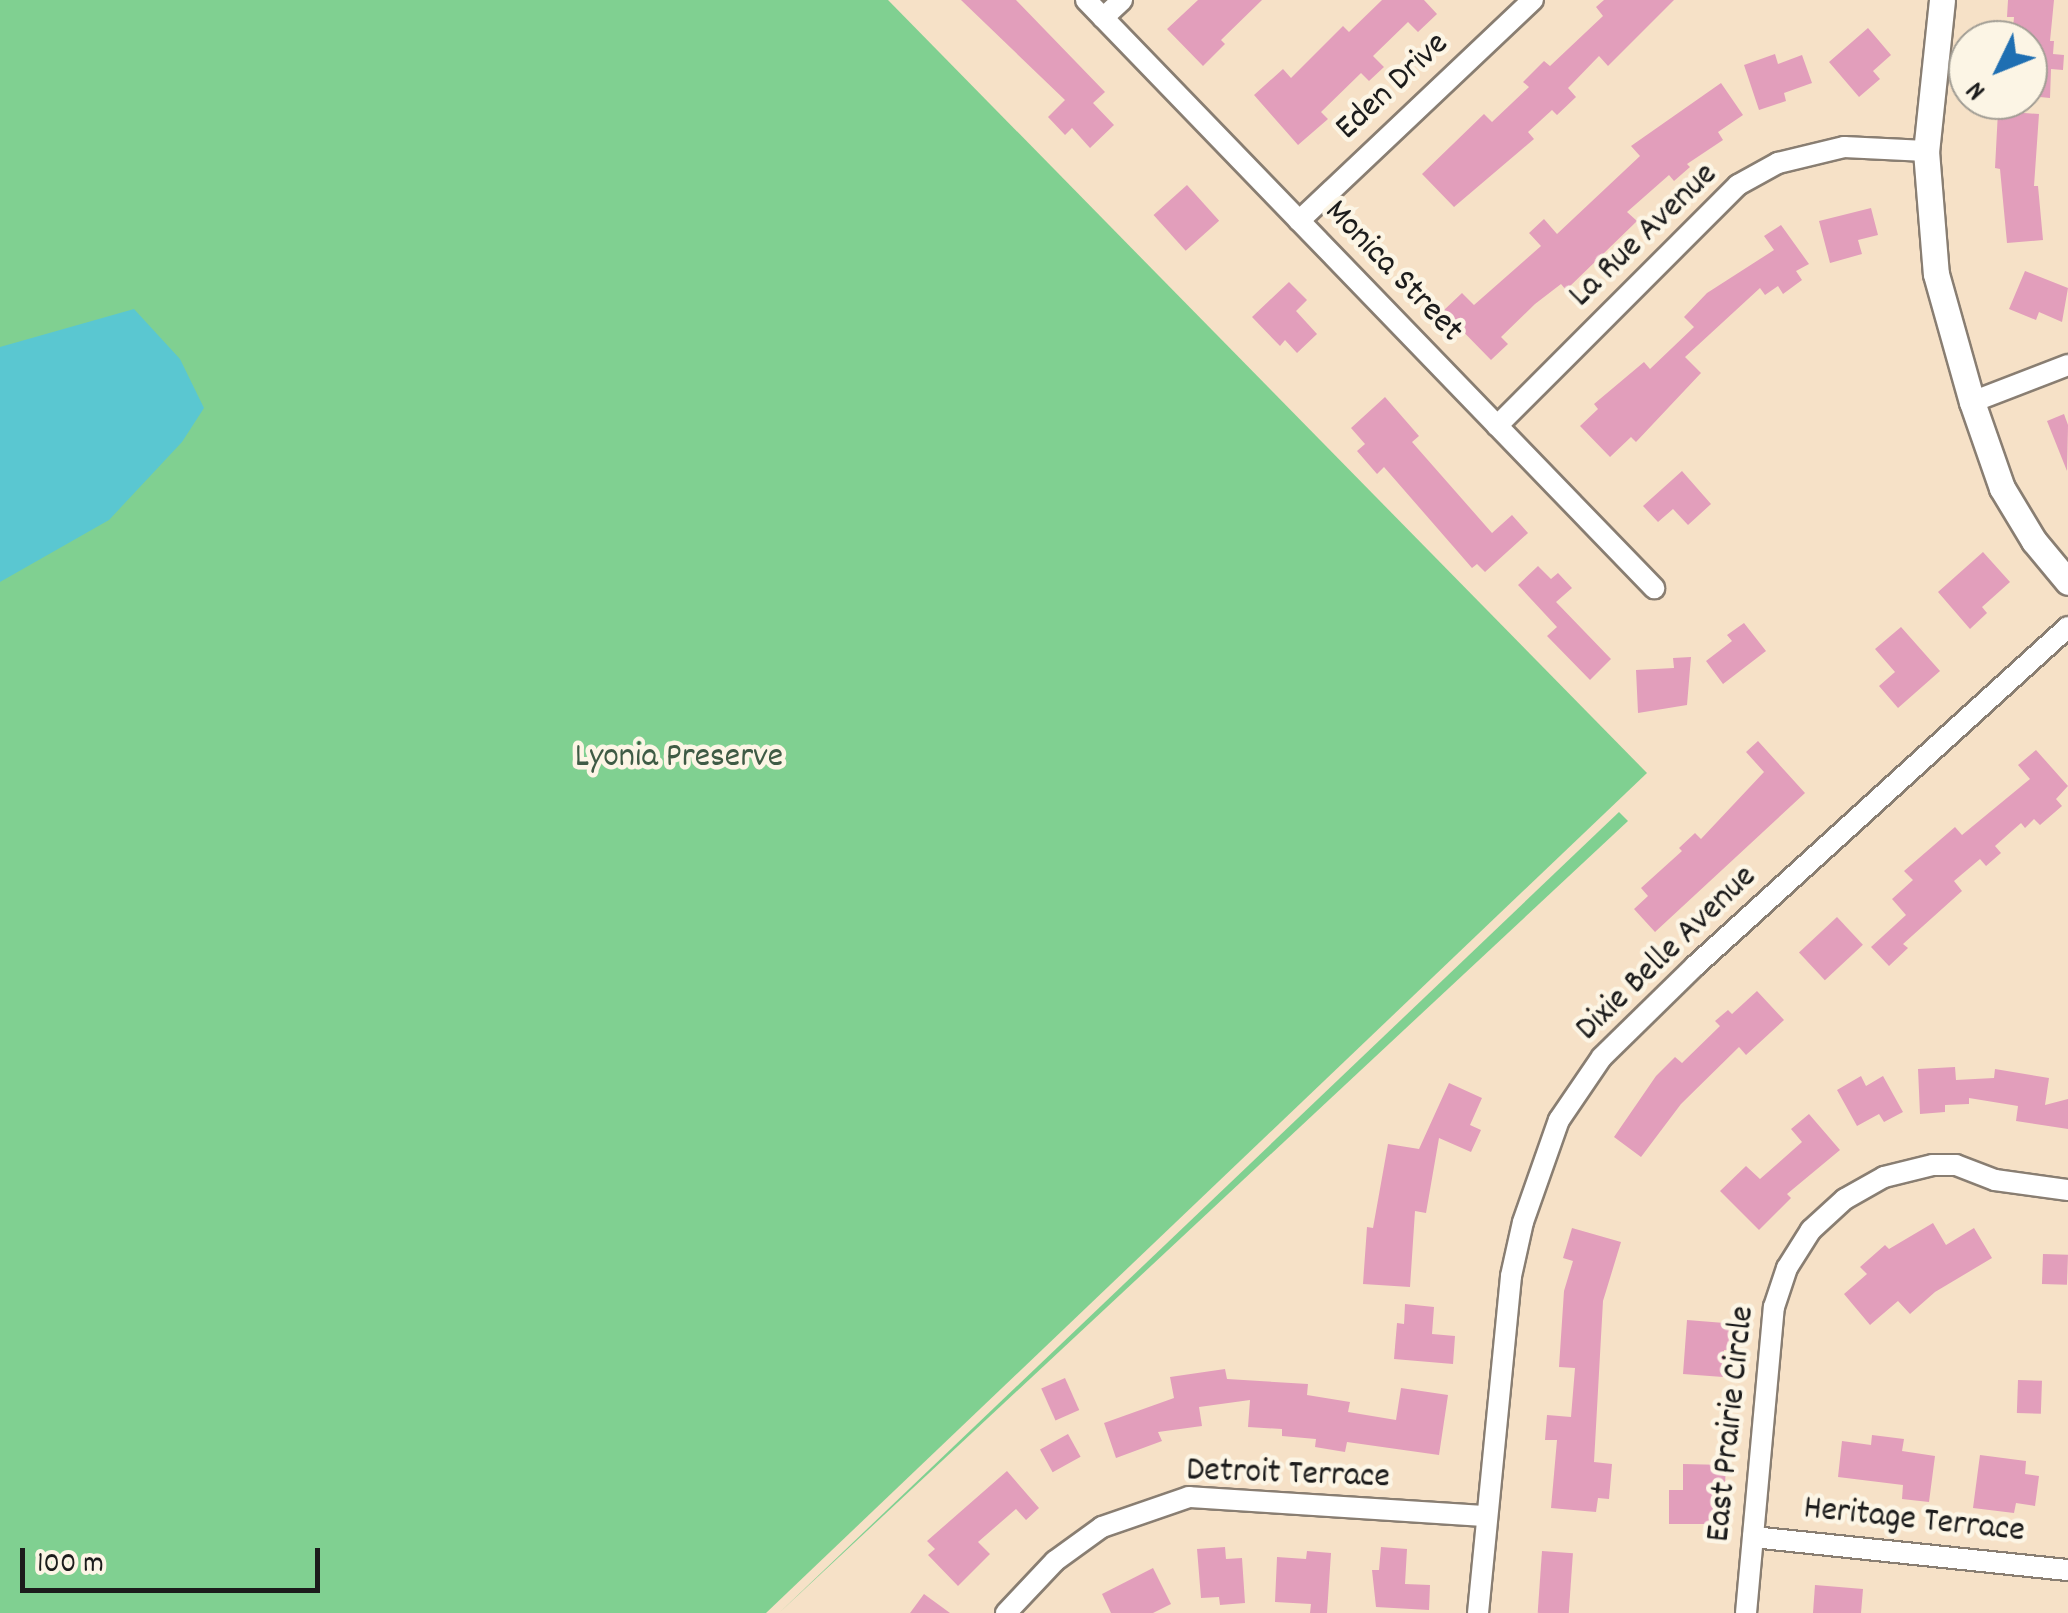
<!DOCTYPE html>
<html>
<head>
<meta charset="utf-8">
<style>
	body { margin:0 }
	#map { position:relative; width:2068px; height:1613px; overflow:hidden; background:#f6e1c7; font-family:Dekko,sans-serif }
	div>[style] { position:absolute }
	.green>* { inset:0; background:#80d091 }
	.water>* { inset:0; background:#5ac7d1 }
	.building>* { inset:0; background:#e29ebb; transform-origin:0 0 }
	.roads { filter:drop-shadow(2px 0 #897e72) drop-shadow(-2px 0 #897e72) drop-shadow(0 2px #897e72) drop-shadow(0 -2px #897e72) }
	.minor>* { height:20px; margin:-10px; padding:0 10px; transform-origin:10px; border-radius:10px; background:#fff }
	.tertiary>* { height:25px; margin:-12.5px; padding:0 12.5px; transform-origin:12.5px; border-radius:12.5px; background:#fff }
	span { translate:-50% -50%; white-space:nowrap; text-align:center; line-height:1.15; -webkit-text-stroke:9px #fcf5e5; paint-order:stroke }
	.street-label { font-size:35px; color:#1c1c1c }
	.park-label { font-size:35px; color:#3f5b45 }
	.north { position:absolute; left:1948px; top:20px; width:100px; height:100px; box-sizing:border-box; background:#fcf5e5; border:2px solid #a29e95; border-radius:50%; rotate:227deg; font-size:28px; font-weight:700; line-height:40px; text-align:center; color:#1c1c1c }
	.north::after { content:''; display:block; margin:auto; width:35px; height:45px; background:#1f6fb2; clip-path:polygon(50% 0,100% 100%,50% 72%,0 100%) }
	.scale { position:absolute; left:20px; top:1548px; width:300px; height:45px; box-sizing:border-box; border:5px solid #1c1c1c; border-top:0; padding-left:12px; font-size:30px; line-height:35px; white-space:nowrap; color:#1c1c1c; -webkit-text-stroke:8px #fcf5e5; paint-order:stroke }
</style>
</head>
<body>
<div id="map">
	<div class="green">
		<i style="clip-path:polygon(0 0,888px 0,1647px 773px,766px 1613px,0 1613px)"></i>
		<i style="clip-path:polygon(1619px 812px,1628px 821px,779px 1613px)"></i>
	</div>
	<div class="water">
		<i style="clip-path:polygon(134px 309px,180px 359px,204px 408px,182px 442px,109px 520px,0 582px,0 347px)"></i>
	</div>
	<div class="building">
		<i style="clip-path:polygon(961px 0,1016px 0,1105px 92px,1093px 103px,1114px 125px,1090px 148px,1072px 128px,1065px 135px,1048px 117px,1065px 100px)"></i>
		<i style="clip-path:polygon(1198px 0,1262px 0,1221px 40px,1225px 44px,1203px 66px,1167px 29px)"></i>
		<i style="clip-path:polygon(1382px 0,1424px 0,1437px 14px,1418px 32px,1408px 22px,1373px 56px,1384px 67px,1369px 81px,1361px 73px,1321px 112px,1328px 119px,1298px 145px,1254px 95px,1283px 69px,1291px 78px,1343px 26px,1349px 32px)"></i>
		<i style="clip-path:polygon(1604px 0,1674px 0,1608px 66px,1599px 56px,1568px 88px,1576px 97px,1557px 115px,1552px 110px,1528px 132px,1534px 139px,1454px 207px,1422px 174px,1484px 114px,1492px 122px,1529px 87px,1523px 82px,1544px 61px,1550px 66px,1603px 16px,1596px 7px)"></i>
		<i style="clip-path:polygon(2008px 0,2054px 0,2050px 41px,2054px 41px,2053px 54px,2064px 55px,2063px 70px,2051px 69px,2050px 98px,2028px 96px,2028px 40px,2012px 40px,2014px 17px,2007px 17px)"></i>
		<i style="clip-path:polygon(1868px 28px,1891px 55px,1873px 71px,1880px 79px,1859px 97px,1829px 62px)"></i>
		<i style="clip-path:polygon(1775px 54px,1778px 64px,1802px 55px,1812px 83px,1784px 93px,1786px 101px,1759px 110px,1744px 65px)"></i>
		<i style="clip-path:polygon(1721px 83px,1743px 115px,1718px 132px,1723px 140px,1687px 164px,1690px 167px,1674px 181px,1669px 175px,1627px 212px,1637px 221px,1566px 290px,1561px 284px,1535px 304px,1501px 337px,1508px 344px,1491px 360px,1443px 311px,1462px 293px,1474px 305px,1541px 246px,1529px 233px,1544px 219px,1557px 234px,1640px 156px,1631px 146px)"></i>
		<i style="clip-path:polygon(1998px 111px,2039px 114px,2034px 186px,2038px 186px,2043px 240px,2007px 243px,2000px 169px,1995px 168px)"></i>
		<i style="left:1187px;top:185px;width:48px;height:45px;rotate:48deg"></i>
		<i style="clip-path:polygon(1871px 208px,1878px 235px,1858px 240px,1862px 254px,1830px 263px,1819px 221px)"></i>
		<i style="clip-path:polygon(1781px 225px,1809px 264px,1796px 271px,1802px 280px,1783px 294px,1778px 286px,1765px 295px,1760px 288px,1685px 357px,1701px 373px,1636px 442px,1631px 437px,1610px 457px,1580px 426px,1598px 409px,1594px 404px,1644px 362px,1650px 369px,1694px 327px,1684px 317px,1707px 293px,1774px 250px,1764px 236px)"></i>
		<i style="clip-path:polygon(2025px 271px,2068px 288px,2062px 322px,2039px 312px,2036px 320px,2009px 309px)"></i>
		<i style="clip-path:polygon(1289px 282px,1307px 300px,1296px 311px,1317px 334px,1297px 353px,1285px 340px,1280px 346px,1252px 317px)"></i>
		<i style="clip-path:polygon(1385px 397px,1419px 436px,1412px 442px,1492px 533px,1512px 515px,1528px 533px,1485px 572px,1477px 564px,1472px 568px,1384px 467px,1377px 474px,1357px 451px,1365px 444px,1351px 428px)"></i>
		<i style="clip-path:polygon(2064px 414px,2068px 425px,2067px 471px,2047px 421px)"></i>
		<i style="clip-path:polygon(1682px 471px,1711px 504px,1688px 525px,1673px 509px,1658px 522px,1643px 506px)"></i>
		<i style="clip-path:polygon(1983px 552px,2010px 582px,1982px 607px,1987px 613px,1970px 629px,1938px 592px)"></i>
		<i style="clip-path:polygon(1538px 566px,1551px 579px,1558px 573px,1572px 588px,1556px 602px,1611px 659px,1590px 680px,1547px 636px,1557px 627px,1518px 585px)"></i>
		<i style="clip-path:polygon(1744px 623px,1766px 651px,1723px 684px,1706px 661px,1732px 641px,1727px 635px)"></i>
		<i style="clip-path:polygon(1901px 627px,1940px 671px,1898px 708px,1879px 686px,1895px 672px,1875px 649px)"></i>
		<i style="clip-path:polygon(1691px 657px,1687px 705px,1638px 713px,1636px 670px,1674px 668px,1673px 658px)"></i>
		<i style="clip-path:polygon(1758px 741px,1805px 793px,1655px 932px,1634px 909px,1648px 896px,1641px 888px,1682px 851px,1679px 848px,1695px 833px,1701px 839px,1764px 772px,1746px 752px)"></i>
		<i style="clip-path:polygon(2036px 750px,2068px 786px,2056px 799px,2062px 806px,2040px 825px,2034px 819px,2025px 828px,2021px 823px,1995px 846px,2001px 853px,1986px 866px,1980px 859px,1954px 881px,1962px 891px,1903px 944px,1908px 948px,1889px 966px,1871px 947px,1906px 915px,1892px 899px,1913px 880px,1904px 871px,1955px 827px,1962px 835px,2030px 779px,2018px 765px)"></i>
		<i style="left:1837px;top:917px;width:38px;height:52px;rotate:47deg"></i>
		<i style="clip-path:polygon(1757px 991px,1784px 1020px,1746px 1055px,1739px 1047px,1681px 1104px,1641px 1157px,1614px 1137px,1656px 1076px,1675px 1057px,1682px 1063px,1720px 1026px,1715px 1021px,1728px 1010px,1732px 1014px)"></i>
		<i style="clip-path:polygon(1955px 1067px,1956px 1080px,1994px 1078px,1995px 1069px,2049px 1078px,2045px 1105px,2068px 1099px,2068px 1129px,2016px 1121px,2018px 1106px,1969px 1098px,1969px 1104px,1945px 1105px,1945px 1112px,1920px 1114px,1918px 1069px)"></i>
		<i style="clip-path:polygon(1861px 1076px,1866px 1086px,1883px 1076px,1903px 1112px,1884px 1122px,1879px 1114px,1857px 1126px,1837px 1090px)"></i>
		<i style="clip-path:polygon(1449px 1083px,1482px 1098px,1470px 1125px,1481px 1130px,1471px 1152px,1439px 1138px,1426px 1213px,1415px 1211px,1410px 1287px,1363px 1284px,1367px 1227px,1373px 1228px,1388px 1144px,1419px 1149px)"></i>
		<i style="clip-path:polygon(1809px 1114px,1840px 1150px,1787px 1194px,1791px 1198px,1759px 1230px,1720px 1191px,1746px 1166px,1760px 1179px,1802px 1142px,1791px 1129px)"></i>
		<i style="clip-path:polygon(1933px 1223px,1946px 1245px,1974px 1228px,1992px 1258px,1935px 1292px,1910px 1314px,1898px 1301px,1870px 1325px,1844px 1294px,1867px 1274px,1860px 1267px,1885px 1245px,1889px 1249px)"></i>
		<i style="clip-path:polygon(1572px 1228px,1621px 1242px,1603px 1301px,1594px 1462px,1612px 1464px,1609px 1499px,1598px 1498px,1596px 1512px,1551px 1508px,1557px 1440px,1545px 1440px,1547px 1415px,1571px 1417px,1575px 1368px,1559px 1367px,1564px 1291px,1573px 1261px,1563px 1258px)"></i>
		<i style="left:2043px;top:1254px;width:25px;height:30px;rotate:2deg"></i>
		<i style="clip-path:polygon(1405px 1304px,1434px 1307px,1432px 1334px,1455px 1336px,1453px 1364px,1394px 1359px,1397px 1323px,1404px 1324px)"></i>
		<i style="clip-path:polygon(1687px 1320px,1737px 1324px,1735px 1351px,1724px 1350px,1723px 1377px,1683px 1374px)"></i>
		<i style="clip-path:polygon(1225px 1369px,1227px 1379px,1308px 1384px,1307px 1395px,1350px 1402px,1348px 1412px,1396px 1420px,1401px 1388px,1448px 1395px,1439px 1455px,1347px 1442px,1345px 1452px,1315px 1447px,1316px 1439px,1282px 1436px,1282px 1429px,1248px 1427px,1250px 1400px,1199px 1407px,1202px 1426px,1158px 1432px,1162px 1441px,1116px 1458px,1104px 1423px,1174px 1398px,1170px 1377px)"></i>
		<i style="left:1065px;top:1378px;width:35px;height:26px;rotate:66deg"></i>
		<i style="left:2018px;top:1380px;width:24px;height:33px;rotate:2deg"></i>
		<i style="left:1068px;top:1434px;width:26px;height:32px;rotate:61deg"></i>
		<i style="clip-path:polygon(1872px 1435px,1904px 1439px,1902px 1451px,1935px 1456px,1929px 1502px,1902px 1499px,1903px 1485px,1838px 1477px,1842px 1441px,1871px 1445px)"></i>
		<i style="clip-path:polygon(1980px 1455px,2026px 1461px,2025px 1474px,2039px 1476px,2035px 1506px,2016px 1503px,2014px 1513px,1973px 1508px)"></i>
		<i style="clip-path:polygon(1683px 1464px,1726px 1465px,1723px 1524px,1669px 1524px,1669px 1490px,1683px 1490px)"></i>
		<i style="clip-path:polygon(1007px 1471px,1039px 1508px,1026px 1520px,1016px 1509px,978px 1542px,990px 1554px,958px 1586px,928px 1555px,935px 1549px,927px 1541px)"></i>
		<i style="clip-path:polygon(1225px 1547px,1226px 1559px,1242px 1558px,1245px 1603px,1220px 1605px,1219px 1597px,1201px 1598px,1197px 1549px)"></i>
		<i style="clip-path:polygon(1381px 1547px,1407px 1549px,1405px 1584px,1430px 1585px,1429px 1610px,1376px 1607px,1372px 1570px,1379px 1570px)"></i>
		<i style="clip-path:polygon(1307px 1551px,1331px 1553px,1327px 1613px,1310px 1613px,1311px 1604px,1275px 1602px,1277px 1557px,1306px 1559px)"></i>
		<i style="left:1542px;top:1551px;width:31px;height:62px;rotate:4deg"></i>
		<i style="clip-path:polygon(1153px 1568px,1171px 1604px,1153px 1613px,1111px 1613px,1102px 1594px)"></i>
		<i style="clip-path:polygon(1815px 1585px,1863px 1589px,1861px 1613px,1813px 1613px)"></i>
		<i style="clip-path:polygon(924px 1594px,950px 1613px,910px 1613px)"></i>
	</div>
	<div class="roads">
		<div class="minor">
			<i style="left:1086px;top:0;width:818px;rotate:45.99deg"></i>
			<i style="left:1103px;top:18px;width:26px;rotate:-43deg"></i>
			<i style="left:1299px;top:221px;width:322px;rotate:-43.4deg"></i>
			<i style="left:1972px;top:402px;width:103px;rotate:-21.1deg"></i>
			<i style="left:1497px;top:426px;width:341px;rotate:-45deg"></i>
			<i style="left:1738px;top:185px;width:46px;rotate:-28.8deg"></i>
			<i style="left:1778px;top:163px;width:68px;rotate:-13.6deg"></i>
			<i style="left:1844px;top:147px;width:82px;rotate:2.8deg"></i>
			<i style="left:1753px;top:1537px;width:317px;rotate:6deg"></i>
			<i style="left:1006px;top:1613px;width:71px;rotate:-46.7deg"></i>
			<i style="left:1055px;top:1561px;width:58px;rotate:-35.9deg"></i>
			<i style="left:1102px;top:1527px;width:92px;rotate:-19deg"></i>
			<i style="left:1189px;top:1497px;width:297px;rotate:3.7deg"></i>
			<i style="left:1478px;top:1613px;width:339px;rotate:-84.4deg"></i>
			<i style="left:1511px;top:1276px;width:55px;rotate:-77.5deg"></i>
			<i style="left:1523px;top:1222px;width:108px;rotate:-70.6deg"></i>
			<i style="left:1559px;top:1120px;width:76px;rotate:-55.7deg"></i>
			<i style="left:1602px;top:1057px;width:130px;rotate:-44.4deg"></i>
			<i style="left:1695px;top:966px;width:504px;rotate:-42.27deg"></i>
			<i style="left:1746px;top:1613px;width:307px;rotate:-84.8deg"></i>
			<i style="left:1774px;top:1307px;width:41px;rotate:-71.6deg"></i>
			<i style="left:1787px;top:1268px;width:45px;rotate:-57.7deg"></i>
			<i style="left:1811px;top:1230px;width:46px;rotate:-42.4deg"></i>
			<i style="left:1845px;top:1199px;width:45px;rotate:-29.4deg"></i>
			<i style="left:1884px;top:1177px;width:50px;rotate:-13.8deg"></i>
			<i style="left:1933px;top:1165px;width:23px"></i>
			<i style="left:1956px;top:1165px;width:42px;rotate:21deg"></i>
			<i style="left:1995px;top:1180px;width:74px;rotate:7.8deg"></i>
		</div>
		<div class="tertiary">
			<i style="left:1942px;top:0;width:152px;rotate:96deg"></i>
			<i style="left:1926px;top:151px;width:123px;rotate:85.4deg"></i>
			<i style="left:1936px;top:274px;width:133px;rotate:74.3deg"></i>
			<i style="left:1972px;top:402px;width:91px;rotate:70.8deg"></i>
			<i style="left:2002px;top:488px;width:62px;rotate:58.9deg"></i>
			<i style="left:2034px;top:541px;width:53px;rotate:50.3deg"></i>
		</div>
	</div>
	<div class="street-label">
		<span style="left:1393px;top:87px;rotate:-43deg">Eden Drive</span>
		<span style="left:1644px;top:236px;rotate:-44deg">La Rue Avenue</span>
		<span style="left:1393px;top:272px;rotate:46deg">Monica Street</span>
		<span style="left:1667px;top:954px;rotate:-44deg">Dixie Belle Avenue</span>
		<span style="left:1732px;top:1424px;rotate:-84deg">East Prairie Circle</span>
		<span style="left:1288px;top:1475px;rotate:2deg">Detroit Terrace</span>
		<span style="left:1914px;top:1521px;rotate:6deg">Heritage Terrace</span>
	</div>
	<div class="park-label">
		<span style="left:679px;top:758px">Lyonia Preserve</span>
	</div>
	<div class="north">N</div>
	<div class="scale">100 m</div>
</div>
</body>
</html>
